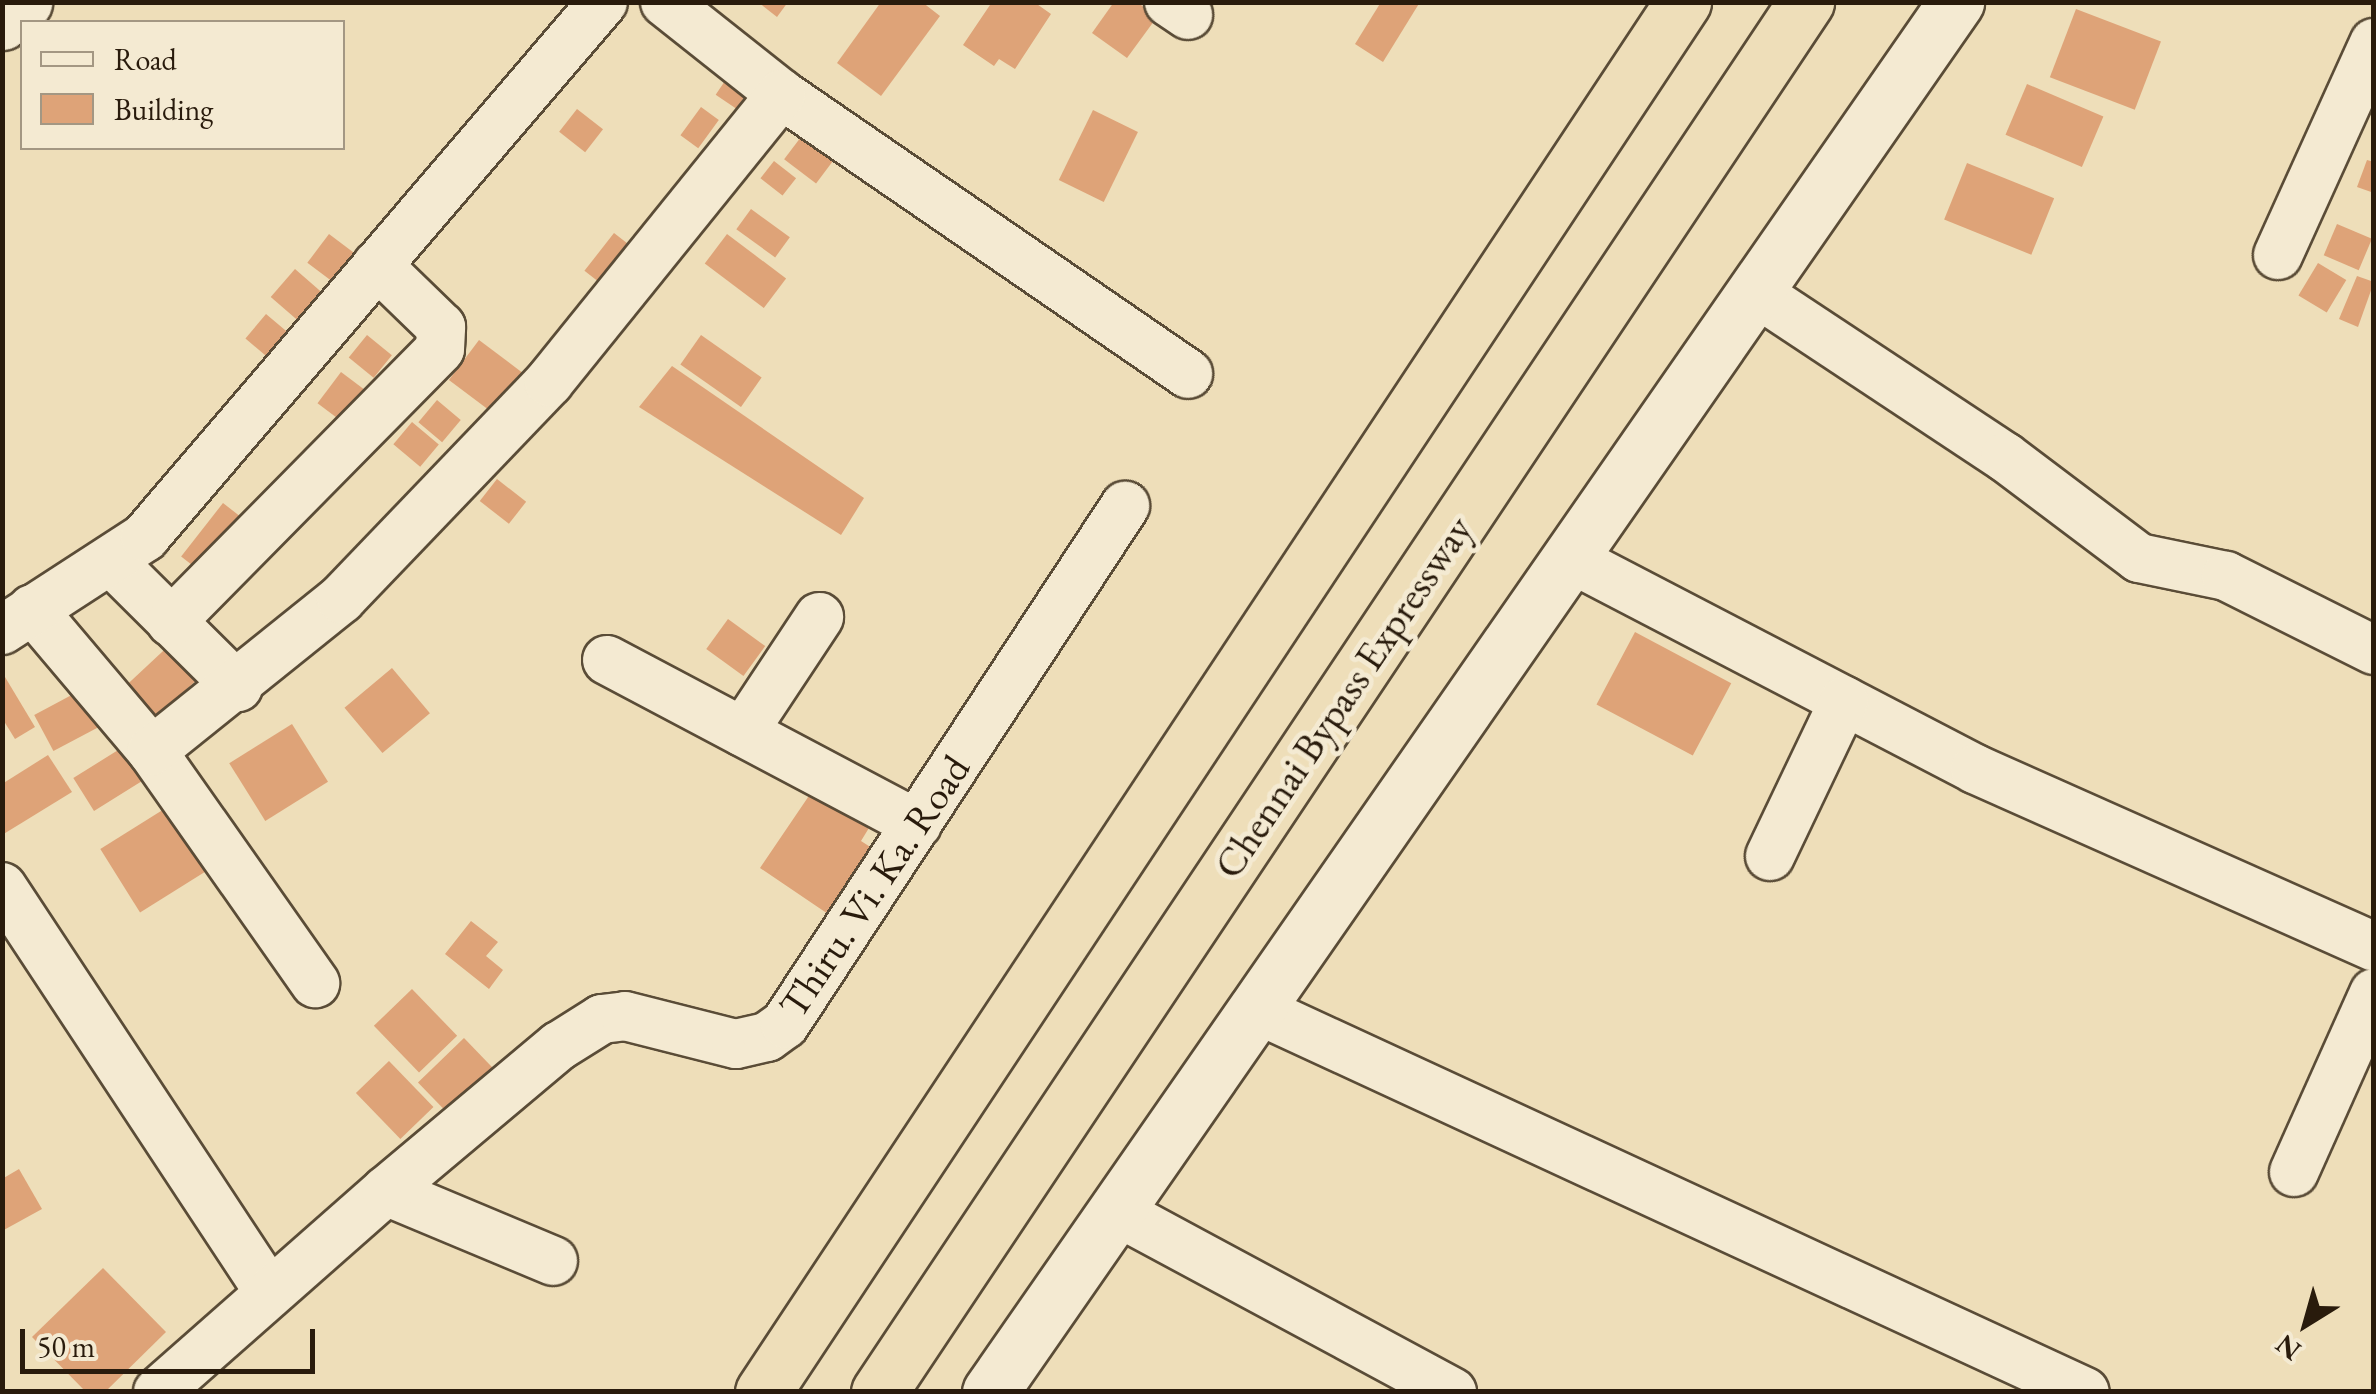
<!DOCTYPE html>
<html>
<head>
<meta charset="utf-8">
<style>
	body { margin:0 }
	#map { position:relative; width:2376px; height:1394px; overflow:hidden; background:#eedeb9; font-family:"EB Garamond",serif }
	div>[style] { position:absolute }
	.building>* { inset:0; background:#dea378; transform-origin:0 0 }
	.roads { filter:drop-shadow(2px 0 #5a4c37) drop-shadow(-2px 0 #5a4c37) drop-shadow(0 2px #5a4c37) drop-shadow(0 -2px #5a4c37) }
	.minor>* { height:48px; margin:-24px; padding:0 24px; transform-origin:24px; border-radius:24px; background:#f4ead2 }
	.tertiary>* { height:55px; margin:-27.5px; padding:0 27.5px; transform-origin:27.5px; border-radius:27.5px; background:#f4ead2 }
	.trunk>* { height:55px; margin:-27.5px; padding:0 27.5px; transform-origin:27.5px; border-radius:27.5px; background:#eedeb9 }
	span { translate:-50% -50%; white-space:nowrap; text-align:center; line-height:1.15; -webkit-text-stroke:10px #f4ead2; paint-order:stroke }
	.street-label { font-size:40px; color:#291b0c }
	.frame { position:absolute; inset:0; border:5px solid #291b0c; pointer-events:none }
	.legend { position:absolute; left:20px; top:20px; width:325px; height:130px; box-sizing:border-box; background:#f4ead2; border:2px solid #a39783; margin:0; padding:12px 18px; list-style:none; font-size:30px; color:#291b0c }
	.legend li { display:flex; align-items:center; gap:20px; height:50px }
	.legend b { width:50px; border:2px solid #a39783 }
	.north { position:absolute; left:2256px; top:1274px; width:100px; height:100px; -webkit-text-stroke:8px #f4ead2; paint-order:stroke; rotate:217deg; font-size:28px; font-weight:700; line-height:40px; text-align:center; color:#291b0c }
	.north::after { content:''; display:block; margin:auto; width:35px; height:45px; background:#291b0c; clip-path:polygon(50% 0,100% 100%,50% 72%,0 100%) }
	.scale { position:absolute; left:20px; top:1329px; width:295px; height:45px; box-sizing:border-box; border:5px solid #291b0c; border-top:0; padding-left:12px; font-size:30px; line-height:35px; white-space:nowrap; color:#291b0c; -webkit-text-stroke:8px #f4ead2; paint-order:stroke }
</style>
</head>
<body>
<div id="map">
	<div class="building">
		<i style="clip-path:polygon(758px 2px,788px 2px,777px 17px)"></i>
		<i style="clip-path:polygon(881px 2px,922px 2px,940px 16px,881px 96px,837px 63px)"></i>
		<i style="clip-path:polygon(992px 2px,1034px 2px,1051px 14px,1015px 69px,999px 59px,994px 66px,963px 45px)"></i>
		<i style="clip-path:polygon(1114px 2px,1137px 2px,1157px 17px,1127px 58px,1092px 33px)"></i>
		<i style="clip-path:polygon(1381px 2px,1420px 2px,1383px 62px,1355px 44px)"></i>
		<i style="left:2076px;top:9px;width:91px;height:73px;rotate:21deg"></i>
		<i style="left:733px;top:69px;width:25px;height:31px;rotate:34deg"></i>
		<i style="left:2027px;top:84px;width:83px;height:55px;rotate:23deg"></i>
		<i style="left:701px;top:107px;width:22px;height:35px;rotate:36deg"></i>
		<i style="left:577px;top:109px;width:33px;height:29px;rotate:38deg"></i>
		<i style="left:1093px;top:110px;width:50px;height:78px;rotate:26deg"></i>
		<i style="left:804px;top:133px;width:40px;height:33px;rotate:37deg"></i>
		<i style="clip-path:polygon(2367px 160px,2374px 162px,2374px 193px,2357px 187px)"></i>
		<i style="left:774px;top:161px;width:28px;height:22px;rotate:38deg"></i>
		<i style="left:1967px;top:163px;width:94px;height:61px;rotate:22deg"></i>
		<i style="left:751px;top:209px;width:48px;height:25px;rotate:36deg"></i>
		<i style="left:2337px;top:224px;width:38px;height:34px;rotate:23deg"></i>
		<i style="left:614px;top:233px;width:24px;height:48px;rotate:38deg"></i>
		<i style="left:329px;top:234px;width:38px;height:36px;rotate:37deg"></i>
		<i style="left:727px;top:234px;width:74px;height:37px;rotate:37deg"></i>
		<i style="left:2318px;top:263px;width:33px;height:38px;rotate:31deg"></i>
		<i style="left:295px;top:269px;width:46px;height:37px;rotate:41deg"></i>
		<i style="clip-path:polygon(2357px 276px,2374px 282px,2358px 327px,2339px 319px)"></i>
		<i style="left:266px;top:314px;width:45px;height:32px;rotate:40deg"></i>
		<i style="left:367px;top:335px;width:32px;height:29px;rotate:39deg"></i>
		<i style="left:701px;top:335px;width:74px;height:36px;rotate:35deg"></i>
		<i style="left:479px;top:340px;width:68px;height:50px;rotate:37deg"></i>
		<i style="clip-path:polygon(672px 366px,864px 498px,841px 535px,639px 407px)"></i>
		<i style="left:341px;top:372px;width:35px;height:39px;rotate:37deg"></i>
		<i style="left:437px;top:400px;width:31px;height:29px;rotate:40deg"></i>
		<i style="left:412px;top:422px;width:35px;height:29px;rotate:40deg"></i>
		<i style="left:497px;top:479px;width:37px;height:28px;rotate:38deg"></i>
		<i style="left:223px;top:503px;width:39px;height:68px;rotate:38deg"></i>
		<i style="left:728px;top:619px;width:46px;height:37px;rotate:36deg"></i>
		<i style="left:1635px;top:632px;width:109px;height:82px;rotate:28deg"></i>
		<i style="left:177px;top:638px;width:44px;height:74px;rotate:47deg"></i>
		<i style="left:392px;top:668px;width:59px;height:62px;rotate:50deg"></i>
		<i style="clip-path:polygon(2px 672px,35px 727px,15px 739px,2px 718px)"></i>
		<i style="left:81px;top:690px;width:41px;height:53px;rotate:62deg"></i>
		<i style="left:292px;top:724px;width:68px;height:74px;rotate:58deg"></i>
		<i style="left:131px;top:742px;width:39px;height:68px;rotate:58deg"></i>
		<i style="clip-path:polygon(48px 755px,72px 792px,2px 835px,2px 784px)"></i>
		<i style="clip-path:polygon(819px 781px,875px 818px,861px 841px,875px 850px,831px 916px,760px 868px)"></i>
		<i style="left:169px;top:806px;width:75px;height:81px;rotate:58deg"></i>
		<i style="clip-path:polygon(471px 921px,498px 942px,486px 956px,503px 970px,489px 989px,445px 954px)"></i>
		<i style="left:412px;top:989px;width:65px;height:53px;rotate:46deg"></i>
		<i style="left:464px;top:1038px;width:52px;height:64px;rotate:46deg"></i>
		<i style="left:389px;top:1061px;width:64px;height:46px;rotate:46deg"></i>
		<i style="clip-path:polygon(19px 1169px,42px 1209px,2px 1231px,2px 1179px)"></i>
		<i style="clip-path:polygon(103px 1268px,166px 1332px,105px 1392px,86px 1392px,32px 1337px)"></i>
	</div>
	<div class="roads">
		<div class="minor">
			<i style="left:665px;top:2px;width:148px;rotate:38.4deg"></i>
			<i style="left:781px;top:94px;width:494px;rotate:34.5deg"></i>
			<i style="left:1169px;top:2px;width:23px;rotate:34deg"></i>
			<i style="left:2278px;top:255px;width:233px;rotate:-65.6deg"></i>
			<i style="left:1754px;top:291px;width:301px;rotate:33.5deg"></i>
			<i style="left:2005px;top:457px;width:168px;rotate:37deg"></i>
			<i style="left:2139px;top:558px;width:89px;rotate:11.7deg"></i>
			<i style="left:2226px;top:576px;width:165px;rotate:26.6deg"></i>
			<i style="left:1568px;top:557px;width:459px;rotate:27.5deg"></i>
			<i style="left:1975px;top:769px;width:437px;rotate:24deg"></i>
			<i style="left:111px;top:561px;width:179px;rotate:44.8deg"></i>
			<i style="left:32px;top:609px;width:186px;rotate:49.8deg"></i>
			<i style="left:152px;top:751px;width:284px;rotate:54.9deg"></i>
			<i style="left:171px;top:622px;width:383px;rotate:-45.4deg"></i>
			<i style="left:440px;top:349px;width:22px;rotate:-87deg"></i>
			<i style="left:441px;top:327px;width:89px;rotate:-135.9deg"></i>
			<i style="left:2px;top:630px;width:171px;rotate:-33deg"></i>
			<i style="left:145px;top:537px;width:704px;rotate:-49.43deg"></i>
			<i style="left:607px;top:660px;width:351px;rotate:27.9deg"></i>
			<i style="left:743px;top:732px;width:138px;rotate:-56.5deg"></i>
			<i style="left:152px;top:751px;width:243px;rotate:-38.8deg"></i>
			<i style="left:341px;top:599px;width:301px;rotate:-46.2deg"></i>
			<i style="left:549px;top:382px;width:370px;rotate:-51.1deg"></i>
			<i style="left:1770px;top:856px;width:172px;rotate:-64.5deg"></i>
			<i style="left:2px;top:887px;width:483px;rotate:56.6deg"></i>
			<i style="left:1254px;top:1008px;width:915px;rotate:24.8deg"></i>
			<i style="left:2294px;top:1172px;width:196px;rotate:-65.9deg"></i>
			<i style="left:386px;top:1191px;width:181px;rotate:22.7deg"></i>
			<i style="left:1114px;top:1210px;width:384px;rotate:28.3deg"></i>
			<i style="left:158px;top:1392px;width:304px;rotate:-41.4deg"></i>
			<i style="left:386px;top:1191px;width:226px;rotate:-40deg"></i>
			<i style="left:559px;top:1046px;width:51px;rotate:-32.1deg"></i>
			<i style="left:602px;top:1019px;width:23px;rotate:-7deg"></i>
			<i style="left:625px;top:1016px;width:114px;rotate:14.2deg"></i>
			<i style="left:736px;top:1044px;width:32px;rotate:-13deg"></i>
			<i style="left:767px;top:1037px;width:22px;rotate:-36deg"></i>
			<i style="left:785px;top:1024px;width:620px;rotate:-56.72deg"></i>
		</div>
		<div class="tertiary">
			<i style="left:2px;top:22px;width:30px;rotate:-42deg"></i>
			<i style="left:990px;top:1392px;width:1693px;rotate:-55.2deg"></i>
		</div>
		<div class="trunk">
			<i style="left:763px;top:1392px;width:1667px;rotate:-56.5deg"></i>
			<i style="left:879px;top:1392px;width:1671px;rotate:-56.3deg"></i>
		</div>
	</div>
	<div class="street-label">
		<span style="left:1343px;top:697px;rotate:-56deg">Chennai Bypass Expressway</span>
		<span style="left:874px;top:886px;rotate:-56deg">Thiru. Vi. Ka. Road</span>
	</div>
	<div class="frame"></div>
	<ul class="legend">
	<li><b style="height:12px;background:#f4ead2"></b>Road</li>
	<li><b style="height:28px;background:#dea378"></b>Building</li>
	</ul>
	<div class="north">N</div>
	<div class="scale">50 m</div>
</div>
</body>
</html>
